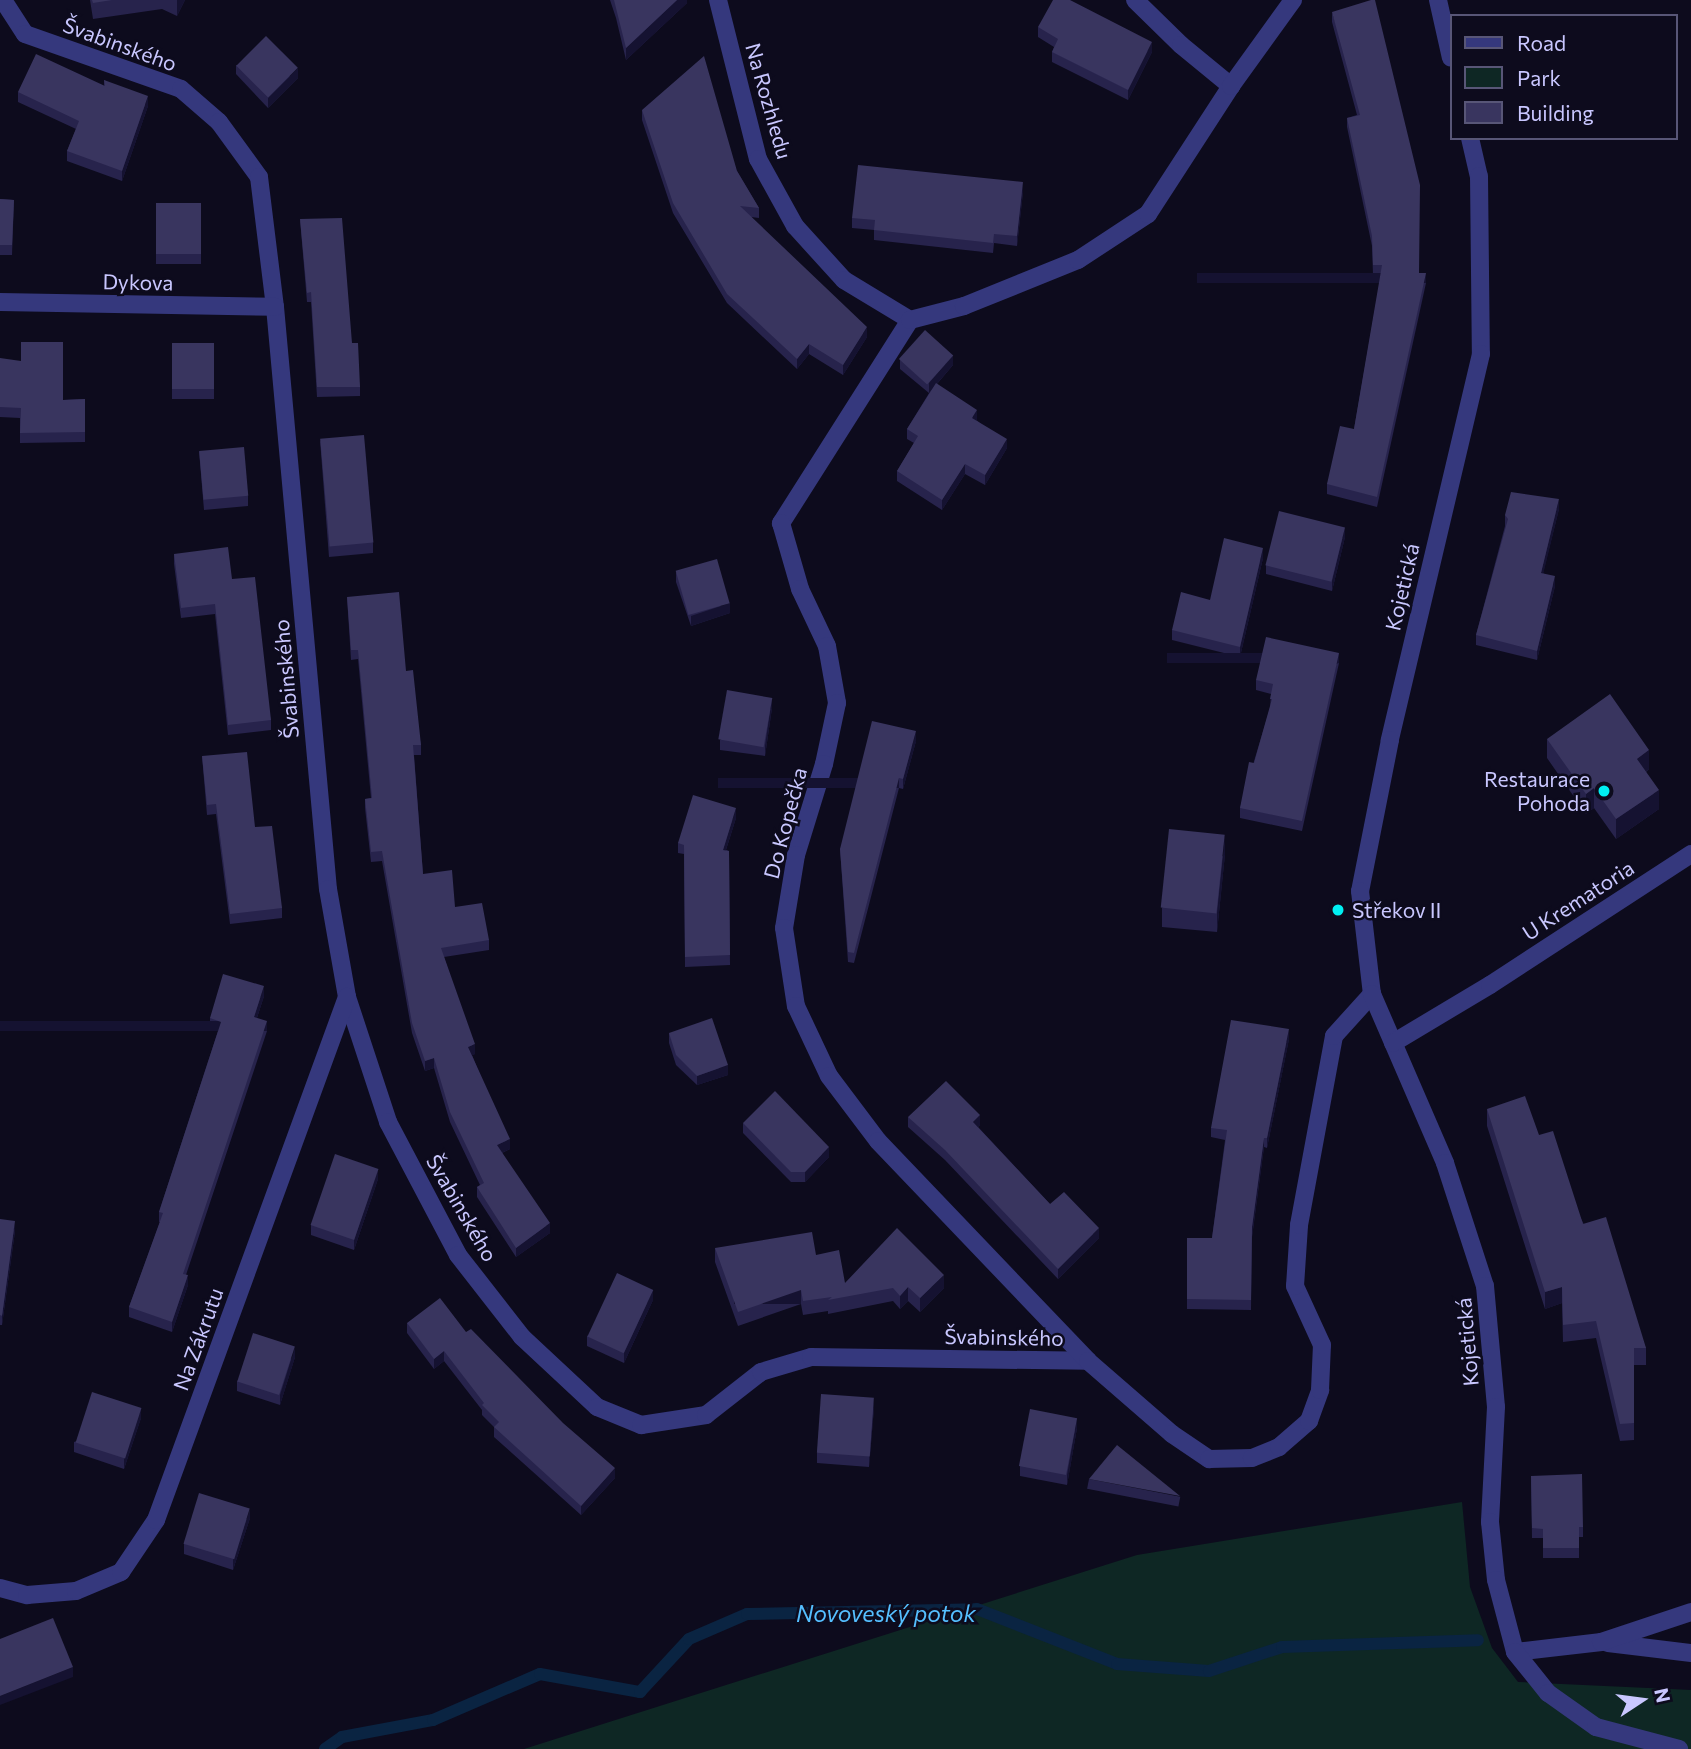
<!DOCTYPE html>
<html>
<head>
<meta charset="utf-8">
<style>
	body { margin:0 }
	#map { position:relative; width:1691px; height:1749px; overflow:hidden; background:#0d0b1d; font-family:Commissioner,sans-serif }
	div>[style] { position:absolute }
	.green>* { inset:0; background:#0e2724 }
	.stream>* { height:12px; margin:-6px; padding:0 6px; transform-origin:6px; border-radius:6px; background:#0a2442 }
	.minor>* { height:18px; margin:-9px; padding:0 9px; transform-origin:9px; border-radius:9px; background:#35387d }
	.tertiary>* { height:18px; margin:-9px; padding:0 9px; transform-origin:9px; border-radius:9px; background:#35387d }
	.wall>* { inset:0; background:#27234c; transform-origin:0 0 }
	.shaded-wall>* { inset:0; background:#151231; transform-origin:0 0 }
	.building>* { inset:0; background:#39355f; transform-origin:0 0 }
	.dots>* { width:19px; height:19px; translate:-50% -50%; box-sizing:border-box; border:4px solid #0d0b1d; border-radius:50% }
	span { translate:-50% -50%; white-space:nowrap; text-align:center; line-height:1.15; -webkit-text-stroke:5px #0d0b1d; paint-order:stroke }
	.street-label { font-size:21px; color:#c9c7ff }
	.poi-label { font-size:21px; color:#c9c7ff }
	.right { translate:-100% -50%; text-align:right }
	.left { translate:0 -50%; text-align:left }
	.water-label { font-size:23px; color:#55bfff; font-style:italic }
	.legend { position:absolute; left:1450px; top:14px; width:228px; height:126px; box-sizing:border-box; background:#0d0b1d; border:2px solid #585677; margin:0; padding:9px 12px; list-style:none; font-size:21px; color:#c9c7ff }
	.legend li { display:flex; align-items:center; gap:14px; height:35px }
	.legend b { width:35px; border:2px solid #585677 }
	.north { position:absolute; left:1607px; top:1665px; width:70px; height:70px; -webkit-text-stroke:5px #0d0b1d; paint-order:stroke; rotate:77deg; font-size:19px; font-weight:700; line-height:28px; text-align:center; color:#c9c7ff }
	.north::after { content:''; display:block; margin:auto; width:24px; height:32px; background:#c9c7ff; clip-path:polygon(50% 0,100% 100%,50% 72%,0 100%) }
</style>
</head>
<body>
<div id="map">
	<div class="green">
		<i style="clip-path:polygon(1462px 1502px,1470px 1587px,1492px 1648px,1518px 1682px,1691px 1690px,1691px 1749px,524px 1749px,1137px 1555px)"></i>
	</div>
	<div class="stream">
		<i style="left:325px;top:1749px;width:21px;rotate:-35deg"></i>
		<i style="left:342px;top:1737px;width:93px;rotate:-10.6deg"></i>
		<i style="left:433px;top:1720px;width:116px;rotate:-23.3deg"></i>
		<i style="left:540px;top:1674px;width:102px;rotate:10.2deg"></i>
		<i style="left:640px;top:1692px;width:72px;rotate:-47.2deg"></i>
		<i style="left:689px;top:1639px;width:63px;rotate:-23.3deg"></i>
		<i style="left:747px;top:1614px;width:230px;rotate:-1.2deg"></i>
		<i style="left:977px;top:1609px;width:150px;rotate:21.4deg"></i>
		<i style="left:1117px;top:1664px;width:92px;rotate:4.4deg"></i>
		<i style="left:1209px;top:1671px;width:77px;rotate:-18.2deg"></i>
		<i style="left:1282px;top:1647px;width:196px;rotate:-2deg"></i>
	</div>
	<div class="minor">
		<i style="left:3px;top:0;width:40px;rotate:57.1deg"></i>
		<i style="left:25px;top:34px;width:165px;rotate:19.4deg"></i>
		<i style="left:181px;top:89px;width:50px;rotate:41deg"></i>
		<i style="left:219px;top:122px;width:68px;rotate:54deg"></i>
		<i style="left:259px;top:177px;width:131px;rotate:83deg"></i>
		<i style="left:275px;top:307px;width:584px;rotate:84.8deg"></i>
		<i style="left:328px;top:889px;width:110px;rotate:80deg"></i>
		<i style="left:347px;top:997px;width:132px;rotate:71.8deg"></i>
		<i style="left:388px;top:1122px;width:150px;rotate:62.2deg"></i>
		<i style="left:458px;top:1255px;width:104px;rotate:52deg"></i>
		<i style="left:522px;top:1337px;width:103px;rotate:43deg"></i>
		<i style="left:597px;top:1407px;width:48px;rotate:22.2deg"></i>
		<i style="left:641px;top:1425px;width:66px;rotate:-8.7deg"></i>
		<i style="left:706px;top:1415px;width:70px;rotate:-38deg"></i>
		<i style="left:761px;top:1372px;width:52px;rotate:-16.7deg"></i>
		<i style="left:811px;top:1357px;width:277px;rotate:0.8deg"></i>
		<i style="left:718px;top:0;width:164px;rotate:75.9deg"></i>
		<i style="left:758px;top:159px;width:77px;rotate:61.1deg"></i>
		<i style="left:795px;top:226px;width:73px;rotate:47.8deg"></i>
		<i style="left:844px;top:280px;width:77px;rotate:31.2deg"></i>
		<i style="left:1135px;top:0;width:64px;rotate:44.4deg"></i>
		<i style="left:1181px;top:45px;width:65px;rotate:39.4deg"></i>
		<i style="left:0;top:302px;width:275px;rotate:1deg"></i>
		<i style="left:910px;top:320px;width:241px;rotate:122.4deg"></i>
		<i style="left:781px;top:523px;width:69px;rotate:73.9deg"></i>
		<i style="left:800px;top:589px;width:63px;rotate:64.7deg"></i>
		<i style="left:827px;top:646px;width:58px;rotate:80deg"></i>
		<i style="left:837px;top:703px;width:62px;rotate:102deg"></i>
		<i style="left:824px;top:764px;width:95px;rotate:107.1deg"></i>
		<i style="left:796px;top:855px;width:74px;rotate:99.3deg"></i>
		<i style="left:784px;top:928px;width:79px;rotate:81.3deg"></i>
		<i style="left:796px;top:1006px;width:77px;rotate:64.8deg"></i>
		<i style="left:829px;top:1076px;width:81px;rotate:53deg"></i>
		<i style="left:878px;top:1141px;width:304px;rotate:46.3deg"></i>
		<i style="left:1088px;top:1361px;width:111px;rotate:41deg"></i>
		<i style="left:1172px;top:1434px;width:45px;rotate:34deg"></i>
		<i style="left:1209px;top:1459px;width:43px;rotate:-1.3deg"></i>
		<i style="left:1252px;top:1458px;width:29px;rotate:-22deg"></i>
		<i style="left:1279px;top:1447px;width:40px;rotate:-41deg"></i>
		<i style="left:1309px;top:1421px;width:33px;rotate:-70deg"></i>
		<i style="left:1320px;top:1390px;width:45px;rotate:-87.5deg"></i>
		<i style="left:1322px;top:1345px;width:65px;rotate:-114.6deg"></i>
		<i style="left:1295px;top:1286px;width:61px;rotate:-86.2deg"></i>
		<i style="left:1299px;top:1225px;width:192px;rotate:-79.5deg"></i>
		<i style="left:1334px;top:1036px;width:57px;rotate:-47.9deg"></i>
		<i style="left:910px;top:320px;width:56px;rotate:-14.5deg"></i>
		<i style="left:964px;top:306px;width:123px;rotate:-22deg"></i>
		<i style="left:1078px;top:260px;width:84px;rotate:-33.3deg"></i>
		<i style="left:1148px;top:214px;width:153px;rotate:-57deg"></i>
		<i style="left:1231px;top:86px;width:106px;rotate:-54.2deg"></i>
		<i style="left:0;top:1588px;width:28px;rotate:15deg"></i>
		<i style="left:27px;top:1595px;width:49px;rotate:-4.7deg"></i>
		<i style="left:76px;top:1591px;width:49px;rotate:-22.9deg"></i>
		<i style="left:121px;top:1572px;width:63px;rotate:-56.1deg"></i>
		<i style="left:156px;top:1520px;width:557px;rotate:-69.94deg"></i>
		<i style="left:1608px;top:1643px;width:84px;rotate:6.9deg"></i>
		<i style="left:1515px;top:1652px;width:87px;rotate:-6.6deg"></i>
		<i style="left:1601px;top:1642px;width:95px;rotate:-18.4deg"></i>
	</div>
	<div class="tertiary">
		<i style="left:1438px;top:0;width:59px;rotate:77.4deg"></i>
		<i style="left:1470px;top:138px;width:39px;rotate:77deg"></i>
		<i style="left:1479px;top:176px;width:178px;rotate:89.4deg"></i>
		<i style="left:1481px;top:354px;width:397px;rotate:103.3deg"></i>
		<i style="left:1390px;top:740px;width:154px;rotate:101.2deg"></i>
		<i style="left:1360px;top:891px;width:104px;rotate:83.4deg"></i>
		<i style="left:1372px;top:994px;width:184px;rotate:66.6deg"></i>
		<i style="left:1445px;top:1163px;width:129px;rotate:72deg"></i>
		<i style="left:1485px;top:1286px;width:121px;rotate:84.8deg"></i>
		<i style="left:1496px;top:1407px;width:115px;rotate:93deg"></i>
		<i style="left:1490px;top:1522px;width:58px;rotate:84.1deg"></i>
		<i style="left:1496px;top:1580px;width:74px;rotate:75.2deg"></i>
		<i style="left:1515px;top:1652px;width:53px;rotate:51.2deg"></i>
		<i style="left:1548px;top:1693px;width:59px;rotate:35.3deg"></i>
		<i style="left:1596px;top:1727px;width:86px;rotate:14.8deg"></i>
		<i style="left:1393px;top:1043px;width:113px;rotate:-30.9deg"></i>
		<i style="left:1490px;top:985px;width:240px;rotate:-33.1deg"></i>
	</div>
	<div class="wall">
		<i style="clip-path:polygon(90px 0,185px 0,177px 16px,162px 9px,93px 19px)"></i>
		<i style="clip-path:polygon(610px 0,687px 0,687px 3px,626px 60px,616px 18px)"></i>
		<i style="clip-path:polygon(1332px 12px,1419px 273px,1426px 283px,1377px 507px,1327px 494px,1327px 484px,1354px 429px,1381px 275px,1373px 275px,1372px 246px,1347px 127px,1347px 118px,1357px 115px,1332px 22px)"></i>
		<i style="clip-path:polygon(1038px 27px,1152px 52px,1128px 100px,1052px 62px,1052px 52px,1054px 47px,1038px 37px)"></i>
		<i style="clip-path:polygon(236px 65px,298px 78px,268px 108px,236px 74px)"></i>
		<i style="clip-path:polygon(104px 80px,148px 106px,122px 181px,67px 161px,67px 151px,76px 129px,18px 102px,18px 92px,104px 86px)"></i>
		<i style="clip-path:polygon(642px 110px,737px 171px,759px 208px,759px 218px,751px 217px,867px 337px,843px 375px,809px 354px,797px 369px,727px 303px,673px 213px,642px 120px)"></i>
		<i style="clip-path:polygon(1023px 192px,1017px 246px,994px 243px,993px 253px,874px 240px,874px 230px,852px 228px,852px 218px)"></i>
		<i style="clip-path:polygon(0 199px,14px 200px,12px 255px,0 255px)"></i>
		<i style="left:201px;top:203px;width:61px;height:45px;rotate:90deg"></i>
		<i style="clip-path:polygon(300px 219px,352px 343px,360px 387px,360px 396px,317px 397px,311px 302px,307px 302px)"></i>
		<i style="left:172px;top:343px;width:42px;height:56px"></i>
		<i style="clip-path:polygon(0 358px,63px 400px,85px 399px,85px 442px,20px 443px,20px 418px,0 417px)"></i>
		<i style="clip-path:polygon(900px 360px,953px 365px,937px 384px,1007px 448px,985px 485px,965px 474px,942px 510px,897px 481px,897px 471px,914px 443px,907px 439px,907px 429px,931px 390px,929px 393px,900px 369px)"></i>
		<i style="clip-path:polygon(320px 440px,373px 543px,373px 553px,329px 557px)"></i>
		<i style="clip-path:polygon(199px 451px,248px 496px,248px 506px,204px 510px)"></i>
		<i style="clip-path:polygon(1559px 509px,1543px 573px,1555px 586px,1537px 660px,1476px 645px,1476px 635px,1505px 526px,1505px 515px)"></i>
		<i style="clip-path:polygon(1345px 537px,1332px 591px,1266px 574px,1266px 565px)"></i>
		<i style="clip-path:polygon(174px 554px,232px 579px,271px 720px,271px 730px,228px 735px,215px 614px,181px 618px,174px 564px)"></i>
		<i style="clip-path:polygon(1263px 558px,1240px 657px,1172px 640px,1172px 630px)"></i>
		<i style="clip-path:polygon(676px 572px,730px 613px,691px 626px,676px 582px)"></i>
		<i style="clip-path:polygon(347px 597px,406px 671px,421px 745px,421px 755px,414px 755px,423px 874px,455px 907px,489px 940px,489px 950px,444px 957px,475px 1054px,472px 1055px,510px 1149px,502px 1153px,550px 1233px,516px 1257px,477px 1197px,477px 1187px,480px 1185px,450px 1122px,434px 1068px,425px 1071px,412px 1033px,382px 861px,371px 862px,365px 808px,365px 799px,371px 798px,358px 659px,351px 660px)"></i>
		<i style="clip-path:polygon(1339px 663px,1302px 831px,1240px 818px,1240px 808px,1270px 708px,1271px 694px,1256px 690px,1256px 680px)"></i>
		<i style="clip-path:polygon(772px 708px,765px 756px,720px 750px,720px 740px)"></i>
		<i style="clip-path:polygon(1547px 739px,1649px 769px,1646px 772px,1659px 809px,1616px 839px,1594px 808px,1586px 814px,1547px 758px)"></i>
		<i style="clip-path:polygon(916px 741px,903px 789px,899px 788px,854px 963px,848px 962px,840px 849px)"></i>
		<i style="clip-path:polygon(202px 756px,255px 827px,282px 908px,282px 918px,230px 924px,216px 814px,207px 815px)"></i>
		<i style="clip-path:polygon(736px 818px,726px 850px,729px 851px,730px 965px,685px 967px,684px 854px,678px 853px,678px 843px)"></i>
		<i style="clip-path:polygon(1225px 854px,1217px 932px,1162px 927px,1162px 908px)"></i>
		<i style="clip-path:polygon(264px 996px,257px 1018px,267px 1031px,186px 1275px,188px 1285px,172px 1332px,129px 1317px,129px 1307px,160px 1222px,159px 1222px,159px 1212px,218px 1031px,210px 1028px,210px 1018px)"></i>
		<i style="clip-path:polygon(669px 1033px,728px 1075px,697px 1085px,676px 1065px,669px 1043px)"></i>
		<i style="clip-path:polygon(1289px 1039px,1267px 1148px,1264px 1147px,1252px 1237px,1251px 1310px,1187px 1309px,1187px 1238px,1212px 1238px,1225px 1140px,1211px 1137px,1211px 1128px)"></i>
		<i style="clip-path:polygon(1487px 1109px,1539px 1135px,1646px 1348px,1646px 1365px,1634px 1365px,1634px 1440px,1620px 1441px,1596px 1338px,1563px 1342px,1562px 1303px,1545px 1309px,1487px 1126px)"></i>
		<i style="clip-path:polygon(908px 1117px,980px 1125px,978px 1127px,1050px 1204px,1099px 1238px,1058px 1279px,945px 1160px,908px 1127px)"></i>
		<i style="clip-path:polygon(743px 1123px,829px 1157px,805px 1182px,791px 1182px,743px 1133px)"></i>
		<i style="clip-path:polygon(378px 1179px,354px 1250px,311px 1235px,311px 1225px)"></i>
		<i style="clip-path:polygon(0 1219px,15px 1231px,2px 1325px,0 1325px)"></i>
		<i style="clip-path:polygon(715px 1248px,816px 1255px,845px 1283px,944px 1288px,920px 1312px,908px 1301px,900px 1309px,893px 1301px,828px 1314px,828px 1311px,803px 1315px,801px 1304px,738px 1326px,715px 1262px)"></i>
		<i style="clip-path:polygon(653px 1300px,624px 1363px,587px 1346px,587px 1336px)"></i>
		<i style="clip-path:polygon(407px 1323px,466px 1332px,615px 1478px,581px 1515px,494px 1437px,494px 1427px,482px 1415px,482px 1410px,444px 1361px,434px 1369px,407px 1333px)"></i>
		<i style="clip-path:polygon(295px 1357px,280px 1405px,237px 1391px,237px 1381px)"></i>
		<i style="clip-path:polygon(874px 1408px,869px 1467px,817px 1463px,817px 1453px)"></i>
		<i style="clip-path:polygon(141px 1418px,124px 1469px,74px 1452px,74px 1442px)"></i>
		<i style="clip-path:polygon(1077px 1428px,1067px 1485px,1020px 1476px,1020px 1466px)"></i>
		<i style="clip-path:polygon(1531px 1476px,1583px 1527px,1583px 1537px,1579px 1537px,1579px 1558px,1543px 1558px,1543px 1538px,1532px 1538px)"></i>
		<i style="left:1089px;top:1479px;width:93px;height:10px;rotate:11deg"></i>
		<i style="clip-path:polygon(250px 1518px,233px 1570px,184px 1554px,184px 1544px)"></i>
	</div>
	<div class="shaded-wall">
		<i style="clip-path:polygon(177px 0,185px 0,177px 16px)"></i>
		<i style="clip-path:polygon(677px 0,687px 0,687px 3px,626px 60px,626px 48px)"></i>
		<i style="clip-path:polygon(1152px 42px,1152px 52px,1128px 100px,1128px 90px)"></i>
		<i style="clip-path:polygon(298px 68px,298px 78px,268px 108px,268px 98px)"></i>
		<i style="clip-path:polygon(148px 96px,148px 106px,122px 181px,122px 171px)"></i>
		<i style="clip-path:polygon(1023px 182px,1023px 192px,1017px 246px,1017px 236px)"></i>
		<i style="left:1426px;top:273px;width:10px;height:229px;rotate:90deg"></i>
		<i style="clip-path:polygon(867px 327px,867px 337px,843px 375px,843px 365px)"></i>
		<i style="clip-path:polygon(809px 344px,809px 354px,797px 369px,797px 359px)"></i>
		<i style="clip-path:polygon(953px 355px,953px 365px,929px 393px,929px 383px)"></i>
		<i style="clip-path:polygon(977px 410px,977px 420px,972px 428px,972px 418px)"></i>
		<i style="clip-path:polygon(1007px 439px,1007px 448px,985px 485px,985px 475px)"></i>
		<i style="clip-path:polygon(965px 464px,965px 474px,942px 510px,942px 500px)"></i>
		<i style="clip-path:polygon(1559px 499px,1559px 509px,1541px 583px,1541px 573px)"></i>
		<i style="clip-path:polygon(1345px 527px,1345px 537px,1332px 591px,1332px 581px)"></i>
		<i style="clip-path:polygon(1263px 548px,1263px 558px,1240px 657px,1240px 647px)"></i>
		<i style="clip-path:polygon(1555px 576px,1555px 586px,1537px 660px,1537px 651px)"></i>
		<i style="clip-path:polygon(730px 603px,730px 613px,691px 626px,691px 616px)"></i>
		<i style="left:1339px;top:653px;width:10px;height:172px;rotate:90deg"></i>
		<i style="clip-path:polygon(772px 698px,772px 708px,765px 756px,765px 746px)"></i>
		<i style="clip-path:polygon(916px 731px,916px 741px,903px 789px,903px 779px)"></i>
		<i style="clip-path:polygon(1649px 750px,1649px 769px,1637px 778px,1637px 759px)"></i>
		<i style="left:899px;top:778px;width:10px;height:181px;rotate:90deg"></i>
		<i style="clip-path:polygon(1594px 788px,1594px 808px,1586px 814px,1586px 794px)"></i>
		<i style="clip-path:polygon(1659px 790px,1659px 809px,1616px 839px,1616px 819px)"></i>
		<i style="clip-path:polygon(736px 808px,736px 818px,723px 859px,723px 850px)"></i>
		<i style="clip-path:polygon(1225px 835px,1225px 854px,1217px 932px,1217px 913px)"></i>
		<i style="clip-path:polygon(264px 986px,264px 996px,254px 1027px,254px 1017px)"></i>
		<i style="left:267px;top:1021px;width:10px;height:267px;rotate:90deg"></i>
		<i style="clip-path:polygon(1289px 1029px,1289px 1039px,1267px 1148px,1267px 1138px)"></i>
		<i style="clip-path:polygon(475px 1044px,475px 1054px,468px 1057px,468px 1047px)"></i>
		<i style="clip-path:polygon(434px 1058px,434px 1068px,425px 1071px,425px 1061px)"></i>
		<i style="clip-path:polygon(728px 1065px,728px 1075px,697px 1085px,697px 1076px)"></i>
		<i style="clip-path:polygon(980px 1115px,980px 1125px,973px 1132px,973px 1122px)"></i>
		<i style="clip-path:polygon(1264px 1138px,1264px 1147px,1252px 1237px,1251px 1310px,1252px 1227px)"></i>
		<i style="clip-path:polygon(510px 1139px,510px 1149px,497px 1155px,497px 1145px)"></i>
		<i style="clip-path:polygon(829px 1147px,829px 1157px,805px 1182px,805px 1172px)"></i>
		<i style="clip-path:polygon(378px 1169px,378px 1179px,354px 1250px,354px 1240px)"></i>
		<i style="clip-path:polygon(15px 1221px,15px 1231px,2px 1325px,2px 1316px)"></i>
		<i style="clip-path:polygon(550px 1223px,550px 1233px,516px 1257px,516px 1248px)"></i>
		<i style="clip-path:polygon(1099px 1228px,1099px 1238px,1058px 1279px,1058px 1269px)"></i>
		<i style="clip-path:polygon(188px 1275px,188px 1285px,172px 1332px,172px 1322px)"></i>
		<i style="clip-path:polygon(944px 1275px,944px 1288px,920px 1312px,920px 1298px)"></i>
		<i style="clip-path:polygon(908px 1287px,908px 1301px,900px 1309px,900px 1296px)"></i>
		<i style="clip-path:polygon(1562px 1287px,1562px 1303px,1545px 1309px,1545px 1292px)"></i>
		<i style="clip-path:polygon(653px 1290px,653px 1300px,624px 1363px,624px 1353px)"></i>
		<i style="left:801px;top:1290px;width:14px;height:67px;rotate:90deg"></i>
		<i style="clip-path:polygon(295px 1347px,295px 1357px,280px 1405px,280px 1395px)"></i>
		<i style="clip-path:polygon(444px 1351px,444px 1361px,434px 1369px,434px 1359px)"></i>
		<i style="clip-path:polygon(874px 1398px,874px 1408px,869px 1467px,869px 1457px)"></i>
		<i style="clip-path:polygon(141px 1408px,141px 1418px,124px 1469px,124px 1459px)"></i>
		<i style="clip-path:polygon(1077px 1418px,1077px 1428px,1067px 1485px,1067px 1475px)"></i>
		<i style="clip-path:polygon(615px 1468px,615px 1478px,581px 1515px,581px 1506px)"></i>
		<i style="clip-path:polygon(250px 1509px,250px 1518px,233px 1570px,233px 1560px)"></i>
		<i style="clip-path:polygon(73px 1667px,73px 1677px,0 1705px,0 1696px)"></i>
	</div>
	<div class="building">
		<i style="clip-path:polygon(92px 0,112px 0,93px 3px)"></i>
		<i style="clip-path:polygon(614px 0,677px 0,626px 48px)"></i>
		<i style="clip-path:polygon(1053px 0,1070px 0,1152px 42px,1128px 90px,1052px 52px,1058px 39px,1038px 27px)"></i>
		<i style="clip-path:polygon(1371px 0,1375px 0,1420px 185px,1419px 273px,1426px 273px,1377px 497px,1327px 484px,1340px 426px,1354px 429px,1382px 265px,1373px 265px,1372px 236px,1347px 118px,1360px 115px,1332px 12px)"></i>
		<i style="left:266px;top:36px;width:45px;height:42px;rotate:45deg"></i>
		<i style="clip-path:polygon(36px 54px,105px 86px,104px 80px,148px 96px,122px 171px,67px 151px,79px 121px,18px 92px)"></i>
		<i style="clip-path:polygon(704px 56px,737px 171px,759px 208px,740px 206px,867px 327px,843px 365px,809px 344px,797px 359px,727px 294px,673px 203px,642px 110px)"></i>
		<i style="clip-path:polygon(858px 165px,1023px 182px,1017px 236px,994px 234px,993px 243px,874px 230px,875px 220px,852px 218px)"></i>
		<i style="clip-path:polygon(0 199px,14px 200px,12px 245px,0 245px)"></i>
		<i style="left:201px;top:203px;width:51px;height:45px;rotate:90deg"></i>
		<i style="clip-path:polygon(342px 218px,352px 343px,358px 343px,360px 387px,317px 387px,311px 292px,307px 293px,300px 219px)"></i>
		<i style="left:925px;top:330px;width:38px;height:39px;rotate:42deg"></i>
		<i style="clip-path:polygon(21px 342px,63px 342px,63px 400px,85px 399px,85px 432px,20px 433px,21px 408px,0 407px,0 358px,21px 361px)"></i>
		<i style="left:172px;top:343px;width:42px;height:46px"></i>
		<i style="clip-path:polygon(936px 383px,977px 410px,972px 418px,1007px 439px,985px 475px,965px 464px,942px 500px,897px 471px,918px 436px,907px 429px)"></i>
		<i style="left:364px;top:435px;width:108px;height:44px;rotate:85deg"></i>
		<i style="left:244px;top:447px;width:49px;height:45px;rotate:85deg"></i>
		<i style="clip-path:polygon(1511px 492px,1559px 499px,1541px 573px,1555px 576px,1537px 651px,1476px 635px,1508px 519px,1505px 515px)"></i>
		<i style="left:1279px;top:511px;width:68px;height:56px;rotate:14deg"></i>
		<i style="clip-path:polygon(1224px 538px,1263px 548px,1240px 647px,1172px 630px,1181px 592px,1210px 600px)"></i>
		<i style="clip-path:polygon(228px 547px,232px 579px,255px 577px,271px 720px,228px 725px,215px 604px,181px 608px,174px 554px)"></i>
		<i style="left:717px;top:559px;width:46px;height:43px;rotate:74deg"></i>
		<i style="clip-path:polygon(399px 592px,406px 671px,413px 670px,421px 745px,413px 745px,423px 874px,452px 870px,455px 907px,482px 903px,489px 940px,441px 948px,475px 1044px,468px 1047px,510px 1139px,497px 1145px,550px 1223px,516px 1248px,477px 1187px,484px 1183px,450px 1112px,434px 1058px,425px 1061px,412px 1023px,382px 851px,371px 852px,365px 799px,372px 798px,358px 650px,351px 650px,347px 597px)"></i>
		<i style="clip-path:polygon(1266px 637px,1339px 653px,1302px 821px,1240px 808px,1249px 762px,1254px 763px,1272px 699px,1270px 699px,1273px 684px,1256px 680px)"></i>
		<i style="left:727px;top:690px;width:46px;height:50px;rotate:10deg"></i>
		<i style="clip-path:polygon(1610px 694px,1649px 750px,1637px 759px,1659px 790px,1616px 819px,1594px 788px,1586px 794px,1547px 739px)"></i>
		<i style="clip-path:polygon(872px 721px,916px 731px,903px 779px,899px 778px,854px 953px,848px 952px,840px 849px)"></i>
		<i style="clip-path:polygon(247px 752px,255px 827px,272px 826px,282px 908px,230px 914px,216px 804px,207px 805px,202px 756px)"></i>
		<i style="clip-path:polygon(693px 795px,736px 808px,723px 850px,729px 851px,730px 955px,685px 957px,684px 845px,678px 843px)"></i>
		<i style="left:1169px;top:829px;width:56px;height:79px;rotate:6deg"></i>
		<i style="clip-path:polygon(223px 974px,264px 986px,254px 1017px,267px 1021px,183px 1274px,188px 1275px,172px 1322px,129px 1307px,163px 1213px,159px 1212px,221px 1022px,210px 1018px)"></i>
		<i style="clip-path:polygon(712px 1018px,728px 1065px,697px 1076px,676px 1055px,669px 1033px)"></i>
		<i style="clip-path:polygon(1231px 1020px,1289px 1029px,1267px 1138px,1264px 1138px,1252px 1227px,1251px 1300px,1187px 1299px,1187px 1238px,1212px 1238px,1227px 1130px,1211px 1128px)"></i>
		<i style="clip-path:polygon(946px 1081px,980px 1115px,973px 1122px,1050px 1204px,1064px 1192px,1099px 1228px,1058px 1269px,945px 1150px,908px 1117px)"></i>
		<i style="clip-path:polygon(775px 1091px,829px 1147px,805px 1172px,791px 1172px,743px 1123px)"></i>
		<i style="clip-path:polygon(1525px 1096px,1539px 1135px,1553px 1131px,1583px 1224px,1606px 1217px,1646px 1348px,1634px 1348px,1634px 1423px,1620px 1424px,1596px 1321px,1563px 1325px,1562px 1287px,1545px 1292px,1487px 1109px)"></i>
		<i style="left:335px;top:1154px;width:46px;height:75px;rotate:19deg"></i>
		<i style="clip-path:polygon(0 1219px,15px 1221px,2px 1316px,0 1315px)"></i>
		<i style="clip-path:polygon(897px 1228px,944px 1275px,920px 1298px,908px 1287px,900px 1296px,893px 1288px,828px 1300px,832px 1297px,803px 1301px,801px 1290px,738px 1312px,715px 1248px,812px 1232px,816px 1255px,839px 1250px,845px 1283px)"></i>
		<i style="left:617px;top:1273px;width:40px;height:70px;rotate:25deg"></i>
		<i style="clip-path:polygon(440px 1298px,466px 1332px,471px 1329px,563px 1423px,615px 1468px,581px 1506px,494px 1427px,499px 1422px,482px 1405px,484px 1403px,444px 1351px,434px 1359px,407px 1323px)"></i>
		<i style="left:253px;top:1333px;width:44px;height:51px;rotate:18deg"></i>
		<i style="left:92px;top:1392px;width:52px;height:53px;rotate:18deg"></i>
		<i style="left:821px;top:1394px;width:53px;height:59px;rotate:4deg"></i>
		<i style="left:1030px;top:1409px;width:48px;height:58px;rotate:11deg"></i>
		<i style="clip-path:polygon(1117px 1445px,1180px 1496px,1089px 1479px)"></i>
		<i style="clip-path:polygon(1582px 1474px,1583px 1527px,1579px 1527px,1579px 1548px,1543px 1548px,1543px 1529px,1532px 1528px,1531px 1476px)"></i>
		<i style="left:199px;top:1493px;width:53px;height:53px;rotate:17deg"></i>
		<i style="clip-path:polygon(53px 1618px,73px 1667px,0 1696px,0 1639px)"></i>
	</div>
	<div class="dots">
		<i style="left:1604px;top:791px;background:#00eff2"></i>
		<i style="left:1338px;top:910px;background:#00eff2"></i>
	</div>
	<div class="street-label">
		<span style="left:120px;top:44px;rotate:20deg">Švabinského</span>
		<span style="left:769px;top:101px;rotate:74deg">Na Rozhledu</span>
		<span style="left:138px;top:282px;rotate:1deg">Dykova</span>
		<span style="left:1402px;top:587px;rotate:-77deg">Kojetická</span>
		<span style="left:286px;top:679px;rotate:-95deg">Švabinského</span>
		<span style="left:785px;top:823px;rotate:-75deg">Do Kopečka</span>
		<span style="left:1578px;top:900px;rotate:-33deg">U Krematoria</span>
		<span style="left:462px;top:1208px;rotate:60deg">Švabinského</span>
		<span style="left:1004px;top:1337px;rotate:1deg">Švabinského</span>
		<span style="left:198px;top:1339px;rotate:-70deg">Na Zákrutu</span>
		<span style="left:1467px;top:1342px;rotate:-95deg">Kojetická</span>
	</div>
	<div class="poi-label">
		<span class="right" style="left:1590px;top:791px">Restaurace<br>Pohoda</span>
		<span class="left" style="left:1352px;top:910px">Střekov II</span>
	</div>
	<div class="water-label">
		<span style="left:886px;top:1613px">Novoveský potok</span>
	</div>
	<ul class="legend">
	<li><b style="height:9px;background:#35387d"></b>Road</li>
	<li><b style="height:19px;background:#0e2724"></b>Park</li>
	<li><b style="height:19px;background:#39355f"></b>Building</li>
	</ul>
	<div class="north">N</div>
</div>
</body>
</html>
